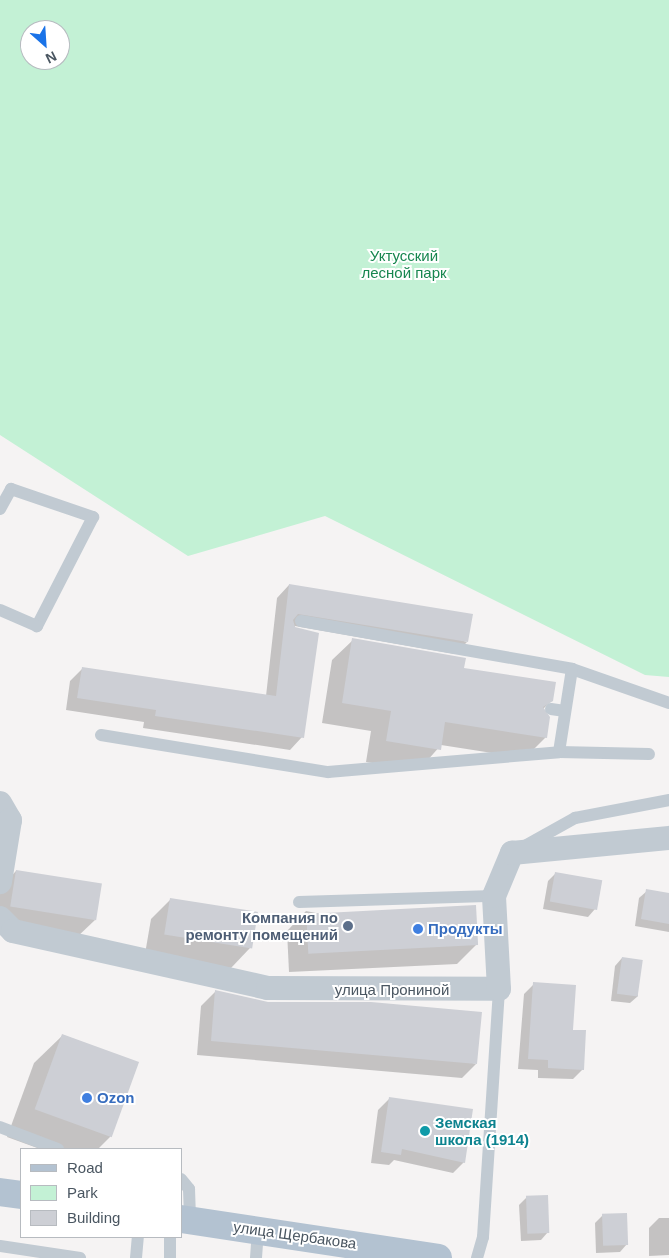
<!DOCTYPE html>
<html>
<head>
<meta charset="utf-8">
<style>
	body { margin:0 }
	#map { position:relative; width:669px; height:1258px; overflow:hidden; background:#f5f3f3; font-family:Arial,sans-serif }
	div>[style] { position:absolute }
	.green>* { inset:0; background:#c3f1d5 }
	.shadow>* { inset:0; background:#0003 }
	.building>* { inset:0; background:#cdcfd5; transform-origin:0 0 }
	.lane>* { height:12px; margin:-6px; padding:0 6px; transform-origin:6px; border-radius:6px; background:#c1cad2 }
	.street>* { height:24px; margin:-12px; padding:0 12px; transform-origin:12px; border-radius:12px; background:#c1cad2 }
	.primary>* { height:28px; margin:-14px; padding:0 14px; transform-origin:14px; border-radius:14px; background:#b3c2d1 }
	.dots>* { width:14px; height:14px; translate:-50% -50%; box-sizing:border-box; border:2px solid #fff; border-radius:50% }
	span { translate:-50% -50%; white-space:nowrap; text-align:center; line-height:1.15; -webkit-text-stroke:4px #fff; paint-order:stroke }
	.park-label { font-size:15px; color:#17864f }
	.service-label { font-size:15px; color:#4e5e75; font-weight:700 }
	.right { translate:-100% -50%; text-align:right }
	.shop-label { font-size:15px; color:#366cbe; font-weight:700 }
	.left { translate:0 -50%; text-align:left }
	.street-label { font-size:15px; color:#4a5661 }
	.culture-label { font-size:15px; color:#0d838f; font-weight:700 }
	.legend { position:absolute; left:20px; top:1148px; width:162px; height:90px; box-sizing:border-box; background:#fff; border:1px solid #b7bbc0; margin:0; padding:6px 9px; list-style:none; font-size:15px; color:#4a5661 }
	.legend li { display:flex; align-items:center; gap:10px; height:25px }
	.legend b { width:25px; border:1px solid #b7bbc0 }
	.north { position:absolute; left:20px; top:20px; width:50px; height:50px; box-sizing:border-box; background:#fff; border:1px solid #b7bbc0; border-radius:50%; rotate:154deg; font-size:14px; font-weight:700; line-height:20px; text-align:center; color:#4a5661 }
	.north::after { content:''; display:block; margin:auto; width:18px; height:22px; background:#1a73e8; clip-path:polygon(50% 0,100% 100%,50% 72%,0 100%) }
</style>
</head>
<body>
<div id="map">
	<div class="green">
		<i style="clip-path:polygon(evenodd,0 0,669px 0,669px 677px,645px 675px,325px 516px,188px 556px,0 435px,0 0,30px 30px,60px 30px,60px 60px,30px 60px,30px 30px)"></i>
	</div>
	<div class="shadow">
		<i style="clip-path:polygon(289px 585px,467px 642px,455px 654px,295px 626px,302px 737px,290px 750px,143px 728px,144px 722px,66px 710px,70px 681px,83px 668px,266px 696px,277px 598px)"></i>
		<i style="clip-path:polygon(353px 640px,463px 669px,552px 700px,543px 709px,546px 737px,525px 758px,441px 745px,419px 770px,366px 762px,371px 731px,322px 723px,332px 660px)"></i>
		<i style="clip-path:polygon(16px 871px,95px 920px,75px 939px,0 927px,0 888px)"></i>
		<i style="clip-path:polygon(555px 874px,595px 909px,588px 917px,543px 909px,548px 881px)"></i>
		<i style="clip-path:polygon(647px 891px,669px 894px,669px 932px,635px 926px,639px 898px)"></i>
		<i style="clip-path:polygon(170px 900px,250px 948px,231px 968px,145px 954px,151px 919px)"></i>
		<i style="clip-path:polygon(306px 911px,476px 945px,457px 964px,289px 972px,287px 931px)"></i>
		<i style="clip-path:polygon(622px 958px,638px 996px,630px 1003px,611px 1001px,615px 966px)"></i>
		<i style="clip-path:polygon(534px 984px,571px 1031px,583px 1069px,573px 1079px,538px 1078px,538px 1070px,518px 1069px,524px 994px)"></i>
		<i style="clip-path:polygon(215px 992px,268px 1003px,476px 1064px,462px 1078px,197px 1055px,201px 1006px)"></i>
		<i style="clip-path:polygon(63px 1035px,138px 1063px,110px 1137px,98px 1149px,40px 1149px,7px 1137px,34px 1063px)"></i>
		<i style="clip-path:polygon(390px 1098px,464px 1162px,453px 1173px,394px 1160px,389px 1165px,371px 1163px,378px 1110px)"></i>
		<i style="clip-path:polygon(527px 1197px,548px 1232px,541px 1240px,521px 1241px,519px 1205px)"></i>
		<i style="clip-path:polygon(603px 1215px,627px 1244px,620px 1252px,596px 1253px,595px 1223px)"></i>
		<i style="clip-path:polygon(659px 1218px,669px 1218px,669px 1255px,649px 1256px,649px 1228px)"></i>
	</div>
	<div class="building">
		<i style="clip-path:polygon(289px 584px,473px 614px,468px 642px,298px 614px,293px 620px,295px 627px,319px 633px,304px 738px,155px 716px,156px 710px,77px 698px,82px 667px,276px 696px)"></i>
		<i style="clip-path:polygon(352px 638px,466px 658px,464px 668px,556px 682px,553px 701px,543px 707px,550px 717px,547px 738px,445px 722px,441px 750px,386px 741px,391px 711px,342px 703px)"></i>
		<i style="left:16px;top:870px;width:87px;height:37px;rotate:9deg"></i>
		<i style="left:555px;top:872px;width:48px;height:30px;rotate:10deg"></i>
		<i style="clip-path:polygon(646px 889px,669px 893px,669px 924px,641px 919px)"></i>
		<i style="left:170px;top:898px;width:89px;height:37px;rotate:9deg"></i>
		<i style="left:476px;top:905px;width:40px;height:170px;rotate:87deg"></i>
		<i style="left:622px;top:957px;width:21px;height:37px;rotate:8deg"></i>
		<i style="clip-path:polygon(533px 982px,576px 985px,573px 1030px,586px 1030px,584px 1070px,548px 1068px,548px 1060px,528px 1059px)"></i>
		<i style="clip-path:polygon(215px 990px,268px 1002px,371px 1002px,482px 1012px,477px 1064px,211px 1041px)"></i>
		<i style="left:62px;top:1034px;width:82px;height:80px;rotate:20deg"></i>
		<i style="clip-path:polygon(389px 1097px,473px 1109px,465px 1163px,402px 1149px,401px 1155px,381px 1152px)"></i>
		<i style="left:548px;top:1195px;width:38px;height:22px;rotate:88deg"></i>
		<i style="left:627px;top:1213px;width:32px;height:25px;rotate:88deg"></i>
	</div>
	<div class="lane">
		<i style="left:0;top:509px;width:23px;rotate:-61deg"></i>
		<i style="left:11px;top:489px;width:87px;rotate:18.9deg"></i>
		<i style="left:93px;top:517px;width:123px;rotate:117.2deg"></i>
		<i style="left:37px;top:626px;width:40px;rotate:-156.6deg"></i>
		<i style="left:301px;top:621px;width:275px;rotate:10deg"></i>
		<i style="left:572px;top:669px;width:103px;rotate:19.3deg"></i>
		<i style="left:551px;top:709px;width:14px;rotate:8deg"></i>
		<i style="left:101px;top:735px;width:230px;rotate:9.3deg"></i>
		<i style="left:328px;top:772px;width:232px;rotate:-4.9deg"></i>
		<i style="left:559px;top:752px;width:90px;rotate:1.3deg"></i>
		<i style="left:559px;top:752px;width:84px;rotate:-81.1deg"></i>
		<i style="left:523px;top:847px;width:60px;rotate:-29.1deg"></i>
		<i style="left:575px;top:818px;width:96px;rotate:-10.8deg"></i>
		<i style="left:299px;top:902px;width:195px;rotate:-1.8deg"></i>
		<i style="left:0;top:1127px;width:62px;rotate:20.8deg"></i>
		<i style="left:181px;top:1179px;width:13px;rotate:51deg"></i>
		<i style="left:189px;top:1189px;width:31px;rotate:88deg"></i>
		<i style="left:0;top:1246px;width:81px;rotate:8.5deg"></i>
		<i style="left:136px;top:1258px;width:21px;rotate:-85deg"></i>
		<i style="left:170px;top:1258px;width:21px;rotate:-90deg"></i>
		<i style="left:256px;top:1258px;width:26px;rotate:-86deg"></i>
		<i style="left:477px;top:1258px;width:22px;rotate:-74deg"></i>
		<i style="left:483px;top:1237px;width:249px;rotate:-86.3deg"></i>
	</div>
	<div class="street">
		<i style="left:0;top:803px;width:20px;rotate:60deg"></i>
		<i style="left:10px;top:820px;width:63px;rotate:99.2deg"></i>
		<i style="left:0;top:918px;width:18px;rotate:45deg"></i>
		<i style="left:13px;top:931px;width:261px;rotate:12.6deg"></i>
		<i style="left:268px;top:988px;width:231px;rotate:0.2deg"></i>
		<i style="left:499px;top:989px;width:93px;rotate:-93.1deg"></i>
		<i style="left:494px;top:896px;width:47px;rotate:-67.3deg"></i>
		<i style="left:512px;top:853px;width:158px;rotate:-5.5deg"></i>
	</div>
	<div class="primary">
		<i style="left:0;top:1192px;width:21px;rotate:8deg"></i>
		<i style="left:181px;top:1219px;width:260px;rotate:8.6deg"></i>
	</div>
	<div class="dots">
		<i style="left:348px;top:926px;background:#5c6f8a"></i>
		<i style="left:418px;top:929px;background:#3f7fe0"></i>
		<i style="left:87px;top:1098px;background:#3f7fe0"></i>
		<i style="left:425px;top:1131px;background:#0f9aa8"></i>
	</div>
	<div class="park-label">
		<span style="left:404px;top:264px">Уктусский<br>лесной парк</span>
	</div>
	<div class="service-label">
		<span class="right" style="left:338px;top:926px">Компания по<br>ремонту помещений</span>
	</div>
	<div class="shop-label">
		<span class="left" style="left:428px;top:929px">Продукты</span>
		<span class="left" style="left:97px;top:1098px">Ozon</span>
	</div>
	<div class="street-label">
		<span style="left:392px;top:990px">улица Прониной</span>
		<span style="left:295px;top:1235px;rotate:8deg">улица Щербакова</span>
	</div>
	<div class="culture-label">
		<span class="left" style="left:435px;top:1131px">Земская<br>школа (1914)</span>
	</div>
	<ul class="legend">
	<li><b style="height:6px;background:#b3c2d1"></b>Road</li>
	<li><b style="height:14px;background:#c3f1d5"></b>Park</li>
	<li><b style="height:14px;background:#cdcfd5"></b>Building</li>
	</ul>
	<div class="north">N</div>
</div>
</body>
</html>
